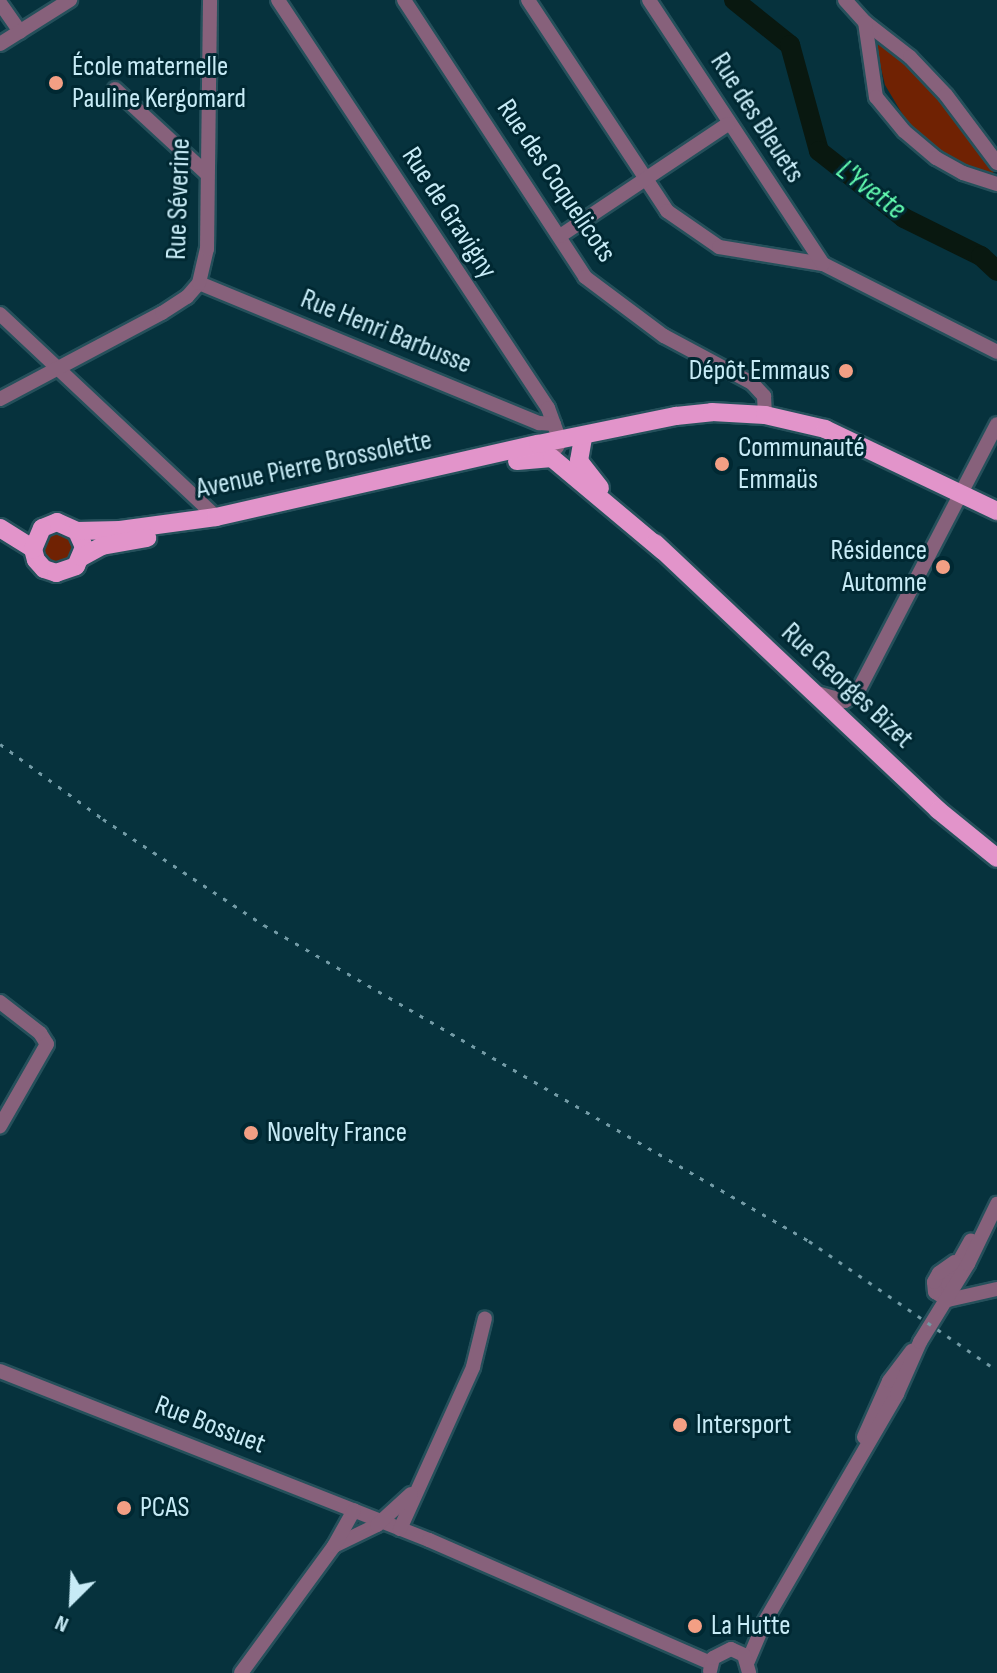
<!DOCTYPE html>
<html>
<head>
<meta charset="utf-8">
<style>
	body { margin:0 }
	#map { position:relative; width:997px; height:1673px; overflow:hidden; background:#06323d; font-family:"Sofia Sans Condensed",sans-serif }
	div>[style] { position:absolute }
	.green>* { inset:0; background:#702203 }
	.round { border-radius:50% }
	.river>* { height:20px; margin:-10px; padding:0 10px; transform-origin:10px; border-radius:10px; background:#091810 }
	.roads { filter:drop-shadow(2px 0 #25505b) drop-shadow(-2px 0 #25505b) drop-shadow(0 2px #25505b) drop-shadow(0 -2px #25505b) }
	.minor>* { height:14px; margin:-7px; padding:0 7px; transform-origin:7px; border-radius:7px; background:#87617b }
	.major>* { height:18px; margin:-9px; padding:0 9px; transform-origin:9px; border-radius:9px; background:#e294ca }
	.rail>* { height:3px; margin-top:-1.5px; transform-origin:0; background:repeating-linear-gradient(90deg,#739ba6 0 4px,transparent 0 12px) }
	.dots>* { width:22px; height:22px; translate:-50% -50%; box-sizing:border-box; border:4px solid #002832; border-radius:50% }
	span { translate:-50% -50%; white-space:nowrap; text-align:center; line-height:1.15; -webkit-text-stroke:6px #002832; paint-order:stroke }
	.poi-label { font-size:28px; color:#c7ebf6 }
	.left { translate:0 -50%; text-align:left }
	.right { translate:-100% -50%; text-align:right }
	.street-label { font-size:28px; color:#c7ebf6 }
	.water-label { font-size:30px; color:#61f9af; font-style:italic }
	.north { position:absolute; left:32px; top:1561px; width:80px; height:80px; -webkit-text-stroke:6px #002832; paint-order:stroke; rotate:204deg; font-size:22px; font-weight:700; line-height:32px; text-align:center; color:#c7ebf6 }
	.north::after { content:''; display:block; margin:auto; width:28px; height:36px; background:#c7ebf6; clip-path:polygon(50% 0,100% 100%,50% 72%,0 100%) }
</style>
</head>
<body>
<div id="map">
	<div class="green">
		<i style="clip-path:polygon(882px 42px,961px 113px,994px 168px,993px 175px,943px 159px,916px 137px,885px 85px,876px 47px)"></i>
		<i class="round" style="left:40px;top:533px;width:32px;height:32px"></i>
	</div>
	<div class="river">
		<i style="left:734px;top:0;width:72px;rotate:38.8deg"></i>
		<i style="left:790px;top:45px;width:110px;rotate:74.7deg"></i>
		<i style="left:819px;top:151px;width:108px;rotate:38.2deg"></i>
		<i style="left:904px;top:218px;width:86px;rotate:26.3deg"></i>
		<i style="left:981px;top:256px;width:22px;rotate:43deg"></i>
	</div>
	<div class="roads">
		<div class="minor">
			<i style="left:278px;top:0;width:489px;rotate:56.5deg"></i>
			<i style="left:548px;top:408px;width:35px;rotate:70deg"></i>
			<i style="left:560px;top:441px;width:7px;rotate:117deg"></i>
			<i style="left:404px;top:0;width:331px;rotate:56.8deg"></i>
			<i style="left:585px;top:277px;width:99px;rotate:36.8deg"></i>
			<i style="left:664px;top:336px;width:100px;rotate:28.1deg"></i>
			<i style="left:752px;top:383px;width:18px;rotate:47deg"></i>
			<i style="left:764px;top:396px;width:19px;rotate:87deg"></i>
			<i style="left:528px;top:0;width:253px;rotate:56.6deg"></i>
			<i style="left:667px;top:211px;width:63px;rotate:34.7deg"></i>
			<i style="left:719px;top:247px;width:105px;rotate:9.3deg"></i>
			<i style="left:823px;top:264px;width:195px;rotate:26.8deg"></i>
			<i style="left:649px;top:0;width:316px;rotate:56.6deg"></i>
			<i style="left:845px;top:0;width:30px;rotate:48deg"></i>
			<i style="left:865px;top:22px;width:57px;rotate:37.9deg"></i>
			<i style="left:910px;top:57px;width:52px;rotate:46.5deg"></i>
			<i style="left:946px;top:95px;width:85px;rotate:53.1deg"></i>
			<i style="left:0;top:3px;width:35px;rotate:55deg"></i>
			<i style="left:865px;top:22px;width:76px;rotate:81.7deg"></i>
			<i style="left:876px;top:97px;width:44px;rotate:50.5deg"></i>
			<i style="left:904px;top:131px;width:42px;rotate:40.2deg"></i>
			<i style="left:936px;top:158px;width:31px;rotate:29deg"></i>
			<i style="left:963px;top:173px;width:36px;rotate:18deg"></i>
			<i style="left:0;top:44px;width:83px;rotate:-32.2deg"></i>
			<i style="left:115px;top:89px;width:125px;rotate:42.7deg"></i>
			<i style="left:560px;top:236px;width:202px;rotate:-33.7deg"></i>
			<i style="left:199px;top:283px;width:368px;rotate:22.4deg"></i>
			<i style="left:539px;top:423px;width:15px;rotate:4deg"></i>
			<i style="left:0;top:314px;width:296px;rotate:43.2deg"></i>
			<i style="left:0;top:399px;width:183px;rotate:-28deg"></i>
			<i style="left:162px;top:313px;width:30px;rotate:-33deg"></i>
			<i style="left:187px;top:297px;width:18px;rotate:-49deg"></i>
			<i style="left:199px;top:283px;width:35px;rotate:-77deg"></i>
			<i style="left:207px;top:249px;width:249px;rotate:-89.3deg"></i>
			<i style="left:817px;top:693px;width:29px;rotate:16deg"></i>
			<i style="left:845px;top:701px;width:14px;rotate:-34deg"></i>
			<i style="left:857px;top:693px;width:303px;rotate:-62.5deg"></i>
			<i style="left:0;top:1002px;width:51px;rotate:37.8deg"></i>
			<i style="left:40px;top:1033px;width:13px;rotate:58deg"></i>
			<i style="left:47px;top:1044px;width:95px;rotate:119.8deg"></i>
			<i style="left:946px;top:1285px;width:51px;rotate:-60.9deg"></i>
			<i style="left:948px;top:1300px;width:15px;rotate:-148deg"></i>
			<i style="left:935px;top:1292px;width:10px;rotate:-96deg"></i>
			<i style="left:934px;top:1282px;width:10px;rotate:-61deg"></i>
			<i style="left:939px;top:1273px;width:19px;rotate:-35deg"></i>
			<i style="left:948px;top:1300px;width:50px;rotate:-12.7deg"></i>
			<i style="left:0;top:1371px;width:461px;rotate:21.5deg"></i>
			<i style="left:429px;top:1540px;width:307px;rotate:23.6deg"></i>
			<i style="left:864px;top:1437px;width:61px;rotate:-65.9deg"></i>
			<i style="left:889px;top:1381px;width:38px;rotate:-53deg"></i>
			<i style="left:400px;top:1529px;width:178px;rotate:-65.7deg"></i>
			<i style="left:473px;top:1367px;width:50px;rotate:-76.2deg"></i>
			<i style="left:334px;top:1546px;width:48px;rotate:-26deg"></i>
			<i style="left:377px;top:1525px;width:46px;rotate:-42.4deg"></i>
			<i style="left:748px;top:1661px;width:43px;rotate:-67deg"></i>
			<i style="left:765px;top:1621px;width:263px;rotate:-59.8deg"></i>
			<i style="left:897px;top:1394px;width:57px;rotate:-66.1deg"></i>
			<i style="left:920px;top:1342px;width:92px;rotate:-58.4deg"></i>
			<i style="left:968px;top:1264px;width:67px;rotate:-64.2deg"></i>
			<i style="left:710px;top:1671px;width:13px;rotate:-77deg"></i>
			<i style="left:713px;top:1658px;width:20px;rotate:-27deg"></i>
			<i style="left:731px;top:1649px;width:14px;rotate:25deg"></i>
			<i style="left:744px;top:1655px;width:19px;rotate:74deg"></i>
			<i style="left:241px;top:1673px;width:157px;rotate:-53.8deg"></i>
			<i style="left:334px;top:1546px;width:41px;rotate:-60.9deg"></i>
		</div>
		<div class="major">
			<i style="left:583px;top:438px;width:23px;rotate:100deg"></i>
			<i style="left:579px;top:461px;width:34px;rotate:52deg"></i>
			<i style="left:517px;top:461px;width:35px;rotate:-5deg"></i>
			<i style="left:552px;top:458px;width:145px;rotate:40deg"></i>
			<i style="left:0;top:528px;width:39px;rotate:32deg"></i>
			<i style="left:33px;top:549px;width:11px;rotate:75deg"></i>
			<i style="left:36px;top:560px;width:12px;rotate:48deg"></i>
			<i style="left:44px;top:569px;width:13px;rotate:18deg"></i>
			<i style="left:56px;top:573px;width:21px;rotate:-19deg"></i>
			<i style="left:76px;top:566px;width:21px;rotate:-67deg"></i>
			<i style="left:84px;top:547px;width:17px;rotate:-114deg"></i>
			<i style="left:77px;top:531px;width:22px;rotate:-156deg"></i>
			<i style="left:57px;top:522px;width:16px;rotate:158deg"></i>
			<i style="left:42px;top:528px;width:23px;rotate:113deg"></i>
			<i style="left:77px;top:531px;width:43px;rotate:-1.3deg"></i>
			<i style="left:120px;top:530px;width:97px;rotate:-7.7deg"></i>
			<i style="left:216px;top:517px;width:330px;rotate:-12.8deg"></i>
			<i style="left:538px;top:444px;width:141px;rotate:-11.5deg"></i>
			<i style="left:676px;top:416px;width:36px;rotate:-6deg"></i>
			<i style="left:712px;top:412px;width:53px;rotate:3.2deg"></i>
			<i style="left:765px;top:415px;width:62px;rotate:13.1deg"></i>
			<i style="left:825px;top:429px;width:191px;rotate:25.5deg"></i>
			<i style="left:655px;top:543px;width:389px;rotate:43.3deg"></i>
			<i style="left:938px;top:810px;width:76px;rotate:39.1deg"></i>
			<i style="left:82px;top:557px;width:23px;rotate:-29deg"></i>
			<i style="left:102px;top:546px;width:46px;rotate:-10.1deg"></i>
		</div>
	</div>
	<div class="rail">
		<i style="left:0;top:744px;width:127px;rotate:36.1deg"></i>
		<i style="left:103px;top:819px;width:193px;rotate:33.4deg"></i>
		<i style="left:264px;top:925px;width:630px;rotate:30.11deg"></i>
		<i style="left:809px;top:1241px;width:228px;rotate:34.5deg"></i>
	</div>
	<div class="dots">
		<i style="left:56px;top:83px;background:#f39f84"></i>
		<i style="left:846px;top:371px;background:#f39f84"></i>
		<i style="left:722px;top:464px;background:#f39f84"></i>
		<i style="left:943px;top:567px;background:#f39f84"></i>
		<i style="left:251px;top:1133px;background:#f39f84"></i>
		<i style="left:680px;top:1425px;background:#f39f84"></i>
		<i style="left:124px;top:1508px;background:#f39f84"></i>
		<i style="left:695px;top:1626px;background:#f39f84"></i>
	</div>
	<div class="poi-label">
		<span class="left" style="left:72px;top:83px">École maternelle<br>Pauline Kergomard</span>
		<span class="right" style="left:830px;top:371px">Dépôt Emmaus</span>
		<span class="left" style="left:738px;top:464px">Communauté<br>Emmaüs</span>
		<span class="right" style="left:927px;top:567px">Résidence<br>Automne</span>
		<span class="left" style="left:267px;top:1133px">Novelty France</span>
		<span class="left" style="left:696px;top:1425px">Intersport</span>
		<span class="left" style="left:140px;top:1508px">PCAS</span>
		<span class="left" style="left:711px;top:1626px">La Hutte</span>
	</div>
	<div class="street-label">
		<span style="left:757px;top:118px;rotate:57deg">Rue des Bleuets</span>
		<span style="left:556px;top:181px;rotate:56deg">Rue des Coquelicots</span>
		<span style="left:179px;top:199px;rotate:-88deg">Rue Séverine</span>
		<span style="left:449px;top:213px;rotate:57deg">Rue de Gravigny</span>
		<span style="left:386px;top:332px;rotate:22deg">Rue Henri Barbusse</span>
		<span style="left:314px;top:465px;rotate:-12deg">Avenue Pierre Brossolette</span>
		<span style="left:847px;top:686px;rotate:43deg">Rue Georges Bizet</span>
		<span style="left:210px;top:1425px;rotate:21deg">Rue Bossuet</span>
	</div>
	<div class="water-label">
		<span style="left:871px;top:190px;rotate:37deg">L'Yvette</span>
	</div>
	<div class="north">N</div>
</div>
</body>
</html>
